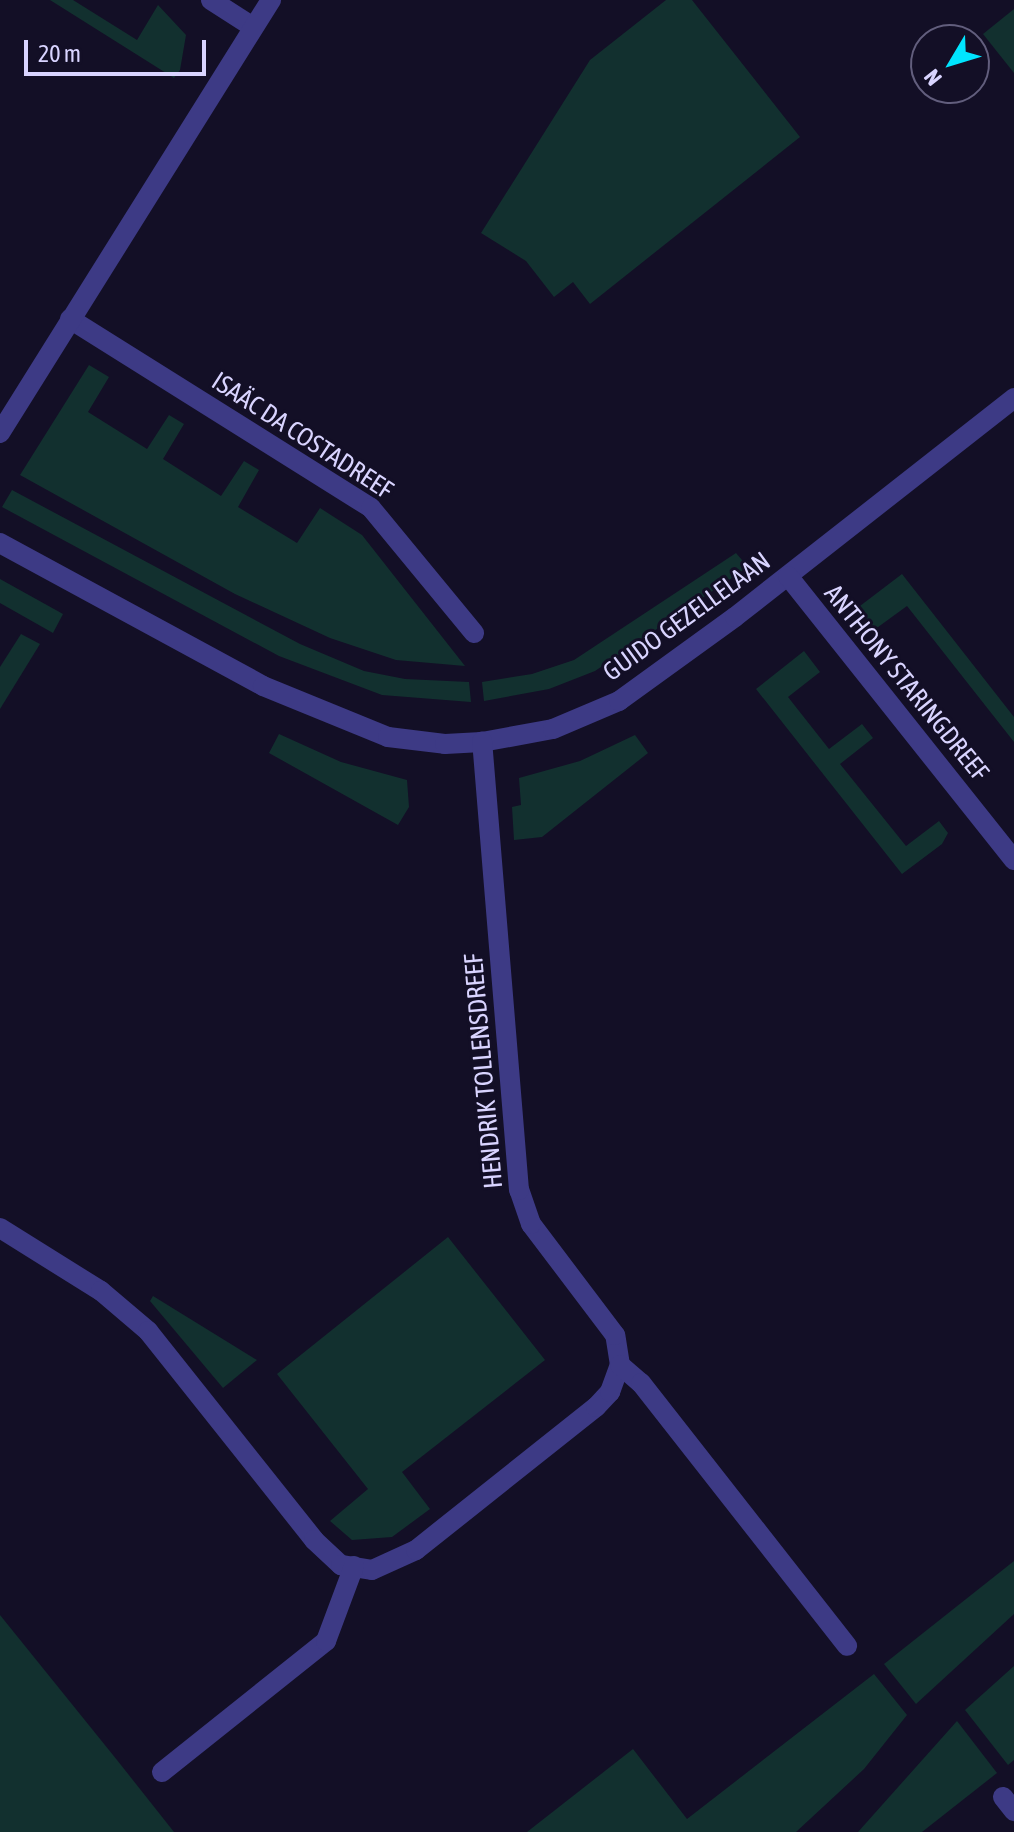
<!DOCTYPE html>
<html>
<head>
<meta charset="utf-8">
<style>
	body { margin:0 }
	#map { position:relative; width:1014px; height:1832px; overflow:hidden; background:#130f26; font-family:"Asap Condensed",sans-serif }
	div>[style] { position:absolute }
	.green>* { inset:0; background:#12302f }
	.service>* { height:20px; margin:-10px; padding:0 10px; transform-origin:10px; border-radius:10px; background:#3d3a85 }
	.minor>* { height:20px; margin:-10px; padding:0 10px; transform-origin:10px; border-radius:10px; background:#3d3a85 }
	span { translate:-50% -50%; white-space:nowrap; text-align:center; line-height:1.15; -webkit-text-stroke:6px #130f26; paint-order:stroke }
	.street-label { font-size:26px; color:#d9d4ff }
	.north { position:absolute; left:910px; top:24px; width:80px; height:80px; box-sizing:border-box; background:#130f26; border:2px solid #625e7d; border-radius:50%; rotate:232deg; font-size:22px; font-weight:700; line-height:32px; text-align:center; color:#d9d4ff }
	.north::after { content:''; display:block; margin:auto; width:28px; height:36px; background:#00e5ff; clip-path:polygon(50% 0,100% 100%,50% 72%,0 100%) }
	.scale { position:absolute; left:24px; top:40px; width:182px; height:36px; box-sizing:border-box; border:4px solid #d9d4ff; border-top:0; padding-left:10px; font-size:24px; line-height:28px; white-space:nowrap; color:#d9d4ff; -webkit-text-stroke:6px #130f26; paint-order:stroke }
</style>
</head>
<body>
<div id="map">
	<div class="green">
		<i style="clip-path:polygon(50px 0,73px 0,137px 40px,158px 5px,186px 35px,180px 70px,174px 78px)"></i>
		<i style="clip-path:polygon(666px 0,692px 0,800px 137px,590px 304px,573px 282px,554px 297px,526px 261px,481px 233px,590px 60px)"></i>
		<i style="clip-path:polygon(1014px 9px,1014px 73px,983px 34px)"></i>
		<i style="clip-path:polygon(89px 365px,109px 377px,88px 412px,147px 449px,169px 415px,184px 424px,163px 459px,221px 496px,244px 461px,259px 470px,238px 507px,297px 543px,320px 508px,362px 535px,465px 666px,396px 660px,330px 638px,235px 594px,20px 475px)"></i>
		<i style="clip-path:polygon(12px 490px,300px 644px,364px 671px,405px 679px,469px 682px,471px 702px,382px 695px,279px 656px,2px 507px)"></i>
		<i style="clip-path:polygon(736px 553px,748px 567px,595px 671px,549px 689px,484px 701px,482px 682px,532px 674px,574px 660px)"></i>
		<i style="clip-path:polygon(902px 574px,1014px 717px,1014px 742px,907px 606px,874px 630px,856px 609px)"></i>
		<i style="clip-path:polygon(0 579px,63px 614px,53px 633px,0 603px)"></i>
		<i style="clip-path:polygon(21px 634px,40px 644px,0 709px,0 667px)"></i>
		<i style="clip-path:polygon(804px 651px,820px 672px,788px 697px,829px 749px,862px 724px,873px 738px,840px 764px,906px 846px,939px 821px,948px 833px,942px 844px,902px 874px,756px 689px)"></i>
		<i style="clip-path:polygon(279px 734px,341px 762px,407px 780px,409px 807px,398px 825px,269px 753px)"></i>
		<i style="clip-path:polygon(635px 735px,648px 753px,542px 837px,514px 840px,512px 807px,521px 805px,519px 778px,580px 761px)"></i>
		<i style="clip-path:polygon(448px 1237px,545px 1360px,402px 1472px,430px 1509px,392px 1537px,352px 1540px,330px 1521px,368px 1489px,277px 1374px)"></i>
		<i style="clip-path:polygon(153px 1296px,257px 1360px,223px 1388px,150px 1301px)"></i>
		<i style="clip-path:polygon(1014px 1561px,1014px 1614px,916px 1704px,884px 1664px)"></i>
		<i style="clip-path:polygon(0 1615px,117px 1760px,174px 1832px,0 1832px)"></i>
		<i style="clip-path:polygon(1014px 1666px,1014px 1760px,1008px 1765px,965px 1710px)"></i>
		<i style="clip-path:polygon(874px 1674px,907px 1715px,864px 1769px,796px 1832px,527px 1832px,633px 1749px,687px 1819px)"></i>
		<i style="clip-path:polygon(957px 1721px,997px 1773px,922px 1832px,858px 1832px)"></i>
	</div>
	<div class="service">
		<i style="left:1003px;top:1797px;width:18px;rotate:52deg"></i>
	</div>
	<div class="minor">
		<i style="left:211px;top:0;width:50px;rotate:32.7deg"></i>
		<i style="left:70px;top:319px;width:355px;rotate:32.1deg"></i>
		<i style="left:371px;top:508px;width:162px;rotate:50.5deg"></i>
		<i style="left:0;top:433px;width:511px;rotate:-57.96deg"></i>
		<i style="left:0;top:543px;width:299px;rotate:28.5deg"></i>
		<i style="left:263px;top:686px;width:135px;rotate:22.2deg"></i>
		<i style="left:388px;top:737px;width:57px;rotate:7deg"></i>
		<i style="left:445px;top:744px;width:37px;rotate:-3deg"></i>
		<i style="left:482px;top:742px;width:72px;rotate:-10.4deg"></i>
		<i style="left:553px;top:729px;width:72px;rotate:-23deg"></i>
		<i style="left:619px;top:701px;width:143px;rotate:-35.9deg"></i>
		<i style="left:735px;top:617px;width:355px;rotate:-38.1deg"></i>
		<i style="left:788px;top:576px;width:363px;rotate:51.5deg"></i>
		<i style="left:0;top:1228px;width:119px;rotate:32deg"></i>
		<i style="left:101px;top:1291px;width:62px;rotate:40.4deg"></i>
		<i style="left:148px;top:1331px;width:267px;rotate:51.5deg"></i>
		<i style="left:314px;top:1540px;width:37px;rotate:43deg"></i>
		<i style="left:341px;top:1565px;width:31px;rotate:9deg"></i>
		<i style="left:372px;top:1570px;width:48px;rotate:-24.4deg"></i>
		<i style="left:416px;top:1550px;width:230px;rotate:-38.5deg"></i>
		<i style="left:596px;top:1407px;width:21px;rotate:-47deg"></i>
		<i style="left:610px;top:1392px;width:29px;rotate:-70deg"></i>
		<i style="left:620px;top:1365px;width:30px;rotate:-99deg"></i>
		<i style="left:615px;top:1335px;width:139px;rotate:-127.1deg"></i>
		<i style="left:531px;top:1224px;width:36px;rotate:-109deg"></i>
		<i style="left:519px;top:1190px;width:450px;rotate:-94.7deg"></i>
		<i style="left:620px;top:1365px;width:28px;rotate:41deg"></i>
		<i style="left:641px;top:1383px;width:334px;rotate:51.9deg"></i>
		<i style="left:162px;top:1772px;width:210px;rotate:-38.6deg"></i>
		<i style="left:326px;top:1641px;width:80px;rotate:-69.5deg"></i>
	</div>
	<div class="street-label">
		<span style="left:302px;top:436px;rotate:33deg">ISAÄC DA COSTADREEF</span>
		<span style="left:687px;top:617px;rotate:-36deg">GUIDO GEZELLELAAN</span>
		<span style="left:906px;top:683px;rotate:51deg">ANTHONY STARINGDREEF</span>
		<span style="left:484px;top:1071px;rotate:-95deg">HENDRIK TOLLENSDREEF</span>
	</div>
	<div class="north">N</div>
	<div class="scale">20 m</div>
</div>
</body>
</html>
